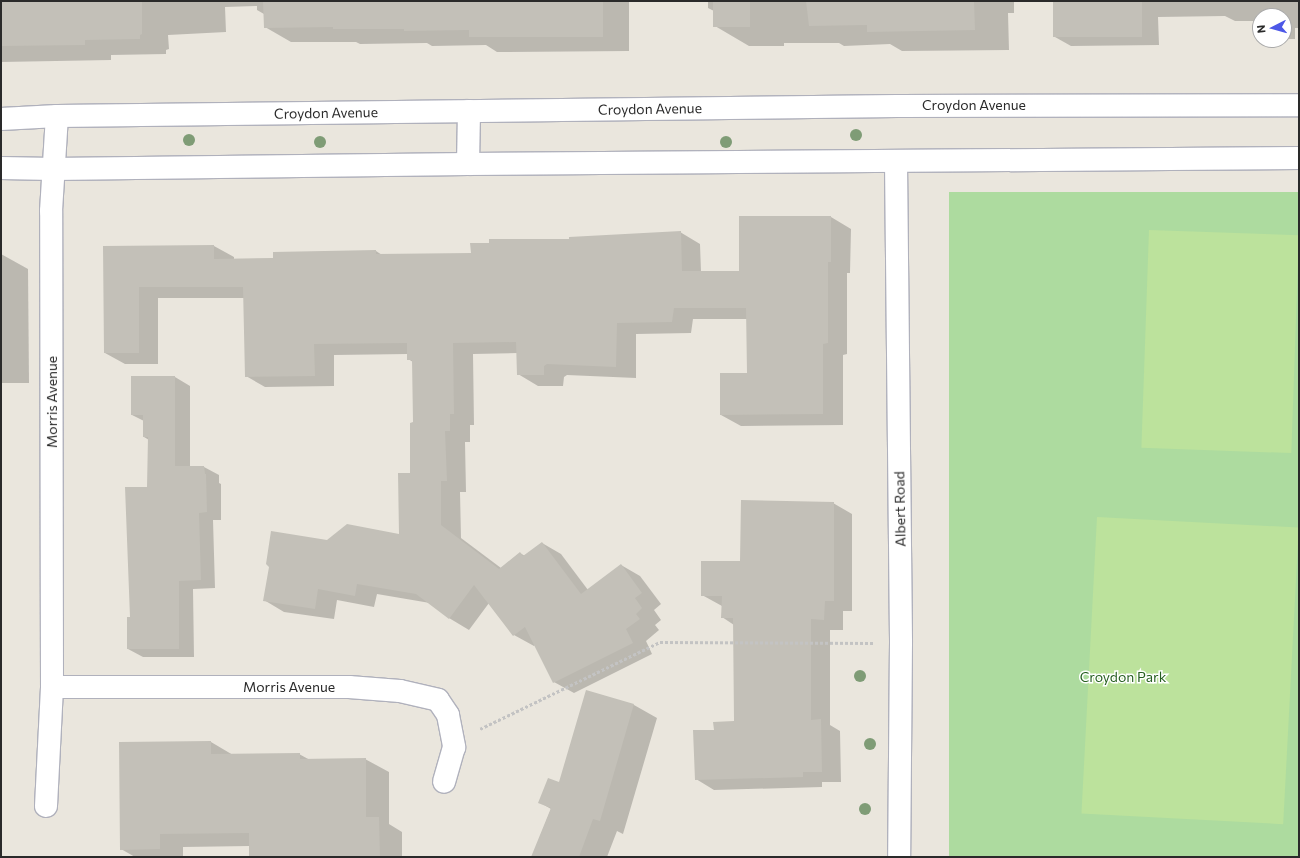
<!DOCTYPE html>
<html>
<head>
<meta charset="utf-8">
<style>
	body { margin:0 }
	#map { position:relative; width:1300px; height:858px; overflow:hidden; background:#eae6dd; font-family:Commissioner,sans-serif }
	div>[style] { position:absolute }
	.green>* { inset:0; background:#addb9f; transform-origin:0 0 }
	.pitch>* { inset:0; background:#bce29c; transform-origin:0 0 }
	.shadow>* { inset:0; background:#0003 }
	.building>* { inset:0; background:#c3c0b8; transform-origin:0 0 }
	.path>* { height:2.5px; margin-top:-1.25px; transform-origin:0; background:repeating-linear-gradient(90deg,#c3c3c3 0 3px,transparent 0 5px) }
	.roads { filter:drop-shadow(1px 0 #b0b1bc) drop-shadow(-1px 0 #b0b1bc) drop-shadow(0 1px #b0b1bc) drop-shadow(0 -1px #b0b1bc) }
	.street>* { height:22px; margin:-11px; padding:0 11px; transform-origin:11px; border-radius:11px; background:#fff }
	.trees>* { width:12px; height:12px; margin:-6px; border-radius:50%; background:#7f9c76 }
	span { translate:-50% -50%; white-space:nowrap; text-align:center; line-height:1.15; -webkit-text-stroke:3px #fff; paint-order:stroke }
	.street-label { font-size:14px; color:#2a2a2a }
	.park-label { font-size:14px; color:#275f21 }
	.frame { position:absolute; inset:0; border:2px solid #2a2a2a; pointer-events:none }
	.north { position:absolute; left:1252px; top:8px; width:40px; height:40px; box-sizing:border-box; background:#fff; border:1px solid #aaa; border-radius:50%; rotate:264deg; font-size:11px; font-weight:700; line-height:16px; text-align:center; color:#2a2a2a }
	.north::after { content:''; display:block; margin:auto; width:14px; height:18px; background:#4d58e7; clip-path:polygon(50% 0,100% 100%,50% 72%,0 100%) }
</style>
</head>
<body>
<div id="map">
	<div class="green">
		<i style="left:1299px;top:192px;width:665px;height:350px;rotate:90deg"></i>
	</div>
	<div class="pitch">
		<i style="left:1149px;top:230px;width:150px;height:218px;rotate:2deg"></i>
		<i style="left:1097px;top:517px;width:202px;height:297px;rotate:3deg"></i>
	</div>
	<div class="shadow">
		<i style="clip-path:polygon(1px 1px,629px 1px,629px 51px,497px 52px,486px 45px,432px 46px,427px 43px,360px 44px,356px 42px,291px 42px,265px 27px,264px 14px,257px 10px,257px 6px,225px 7px,226px 32px,168px 35px,169px 49px,166px 50px,166px 54px,111px 55px,111px 60px,1px 62px)"></i>
		<i style="clip-path:polygon(708px 1px,1014px 1px,1014px 13px,1008px 13px,1009px 50px,902px 51px,890px 44px,844px 46px,839px 43px,784px 43px,784px 46px,749px 46px,715px 26px,714px 11px,708px 8px)"></i>
		<i style="clip-path:polygon(1054px 1px,1299px 1px,1299px 28px,1295px 28px,1295px 39px,1284px 39px,1284px 16px,1260px 16px,1260px 33px,1255px 30px,1255px 21px,1235px 21px,1225px 16px,1158px 17px,1159px 45px,1071px 46px,1055px 37px)"></i>
		<i style="clip-path:polygon(831px 217px,851px 229px,850px 273px,847px 273px,847px 354px,843px 355px,843px 425px,741px 426px,721px 415px,748px 374px,747px 319px,693px 319px,691px 333px,636px 334px,636px 378px,567px 375px,564px 377px,563px 386px,538px 386px,518px 374px,518px 353px,473px 354px,474px 425px,470px 425px,470px 442px,465px 442px,466px 492px,460px 492px,461px 538px,501px 568px,520px 553px,525px 556px,542px 543px,561px 554px,588px 590px,621px 565px,640px 576px,661px 604px,654px 610px,661px 620px,655px 625px,659px 630px,646px 641px,652px 654px,574px 693px,554px 682px,535px 645px,534px 646px,514px 635px,489px 603px,469px 630px,449px 618px,430px 603px,377px 594px,374px 607px,337px 600px,334px 619px,284px 612px,264px 600px,328px 541px,400px 536px,411px 474px,414px 423px,413px 362px,408px 359px,408px 354px,334px 355px,334px 386px,265px 387px,246px 376px,244px 298px,158px 298px,158px 364px,125px 364px,105px 353px,104px 247px,214px 246px,234px 257px,234px 260px,274px 259px,376px 251px,382px 255px,472px 254px,570px 240px,680px 232px,700px 244px,701px 272px,740px 272px)"></i>
		<i style="clip-path:polygon(1px 254px,28px 269px,29px 383px,1px 383px)"></i>
		<i style="clip-path:polygon(175px 377px,190px 386px,190px 467px,204px 467px,219px 475px,219px 483px,221px 484px,221px 520px,213px 520px,215px 588px,193px 589px,194px 657px,143px 657px,128px 649px,148px 488px,149px 440px,144px 437px,144px 421px,132px 415px)"></i>
		<i style="clip-path:polygon(833px 503px,852px 514px,852px 611px,843px 611px,843px 630px,830px 630px,830px 725px,840px 731px,841px 782px,822px 782px,822px 787px,714px 790px,696px 779px,715px 731px,735px 722px,734px 625px,722px 617px,722px 606px,702px 595px,741px 562px)"></i>
		<i style="clip-path:polygon(587px 691px,634px 705px,657px 718px,623px 834px,617px 831px,607px 857px,532px 857px,551px 809px,539px 802px,560px 784px)"></i>
		<i style="clip-path:polygon(211px 742px,233px 755px,299px 754px,310px 760px,365px 759px,389px 772px,389px 824px,402px 832px,402px 857px,250px 857px,250px 846px,183px 847px,183px 857px,135px 857px,121px 849px)"></i>
	</div>
	<div class="building">
		<i style="clip-path:polygon(1px 1px,142px 1px,142px 34px,140px 35px,140px 39px,85px 40px,85px 45px,1px 46px)"></i>
		<i style="clip-path:polygon(263px 1px,603px 1px,603px 37px,469px 37px,469px 30px,404px 31px,404px 29px,333px 29px,333px 27px,264px 28px)"></i>
		<i style="left:713px;top:1px;width:37px;height:26px"></i>
		<i style="clip-path:polygon(806px 1px,974px 1px,975px 30px,867px 32px,867px 25px,809px 26px)"></i>
		<i style="left:1053px;top:1px;width:89px;height:36px"></i>
		<i style="clip-path:polygon(739px 216px,831px 216px,831px 262px,828px 262px,828px 343px,823px 344px,823px 414px,720px 415px,720px 373px,747px 373px,746px 308px,674px 308px,672px 322px,617px 323px,616px 367px,547px 364px,544px 366px,544px 375px,517px 375px,516px 342px,453px 343px,454px 414px,450px 414px,450px 431px,445px 431px,447px 481px,441px 481px,441px 525px,499px 569px,520px 552px,523px 556px,542px 542px,581px 594px,621px 564px,642px 593px,635px 598px,642px 608px,636px 614px,640px 619px,626px 629px,633px 643px,553px 683px,525px 627px,513px 636px,474px 585px,449px 619px,416px 594px,357px 584px,355px 596px,318px 589px,315px 609px,263px 601px,269px 567px,266px 564px,271px 531px,327px 540px,347px 524px,399px 534px,398px 473px,410px 473px,410px 423px,413px 422px,412px 360px,407px 360px,407px 343px,314px 344px,315px 376px,245px 377px,243px 287px,139px 287px,139px 353px,104px 353px,103px 246px,214px 245px,214px 259px,273px 258px,273px 252px,376px 250px,376px 254px,471px 253px,470px 243px,489px 243px,489px 239px,569px 239px,569px 237px,681px 231px,682px 271px,739px 271px)"></i>
		<i style="clip-path:polygon(131px 376px,175px 376px,175px 466px,204px 466px,205px 474px,206px 474px,207px 512px,199px 513px,201px 580px,179px 581px,179px 649px,127px 649px,127px 617px,130px 617px,125px 487px,147px 487px,148px 437px,143px 437px,143px 415px,131px 415px)"></i>
		<i style="clip-path:polygon(741px 500px,834px 502px,834px 601px,825px 601px,824px 620px,811px 619px,811px 720px,821px 719px,822px 772px,803px 772px,803px 777px,695px 780px,693px 730px,714px 730px,713px 722px,734px 721px,733px 618px,721px 618px,722px 596px,701px 596px,701px 561px,740px 561px)"></i>
		<i style="clip-path:polygon(586px 690px,634px 704px,600px 821px,593px 819px,579px 857px,531px 857px,551px 808px,538px 803px,548px 778px,559px 782px)"></i>
		<i style="clip-path:polygon(211px 741px,211px 754px,300px 753px,300px 759px,366px 758px,366px 817px,379px 817px,380px 857px,249px 857px,249px 833px,160px 834px,160px 849px,120px 850px,119px 742px)"></i>
	</div>
	<div class="path">
		<i style="left:480px;top:729px;width:200px;rotate:-25.8deg"></i>
		<i style="left:660px;top:642px;width:213px;rotate:0.3deg"></i>
	</div>
	<div class="roads">
		<div class="street">
			<i style="left:1px;top:119px;width:56px;rotate:-3.1deg"></i>
			<i style="left:57px;top:116px;width:840px;rotate:-0.68deg"></i>
			<i style="left:897px;top:106px;width:402px;rotate:-0.1deg"></i>
			<i style="left:896px;top:162px;width:481px;rotate:89.4deg"></i>
			<i style="left:901px;top:643px;width:214px;rotate:90.5deg"></i>
			<i style="left:468px;top:164px;width:53px;rotate:-88.9deg"></i>
			<i style="left:1px;top:168px;width:52px;rotate:1.1deg"></i>
			<i style="left:53px;top:169px;width:415px;rotate:-0.7deg"></i>
			<i style="left:468px;top:164px;width:831px;rotate:-0.41deg"></i>
			<i style="left:52px;top:687px;width:297px"></i>
			<i style="left:349px;top:687px;width:51px;rotate:4.5deg"></i>
			<i style="left:400px;top:691px;width:39px;rotate:13deg"></i>
			<i style="left:438px;top:700px;width:18px;rotate:56deg"></i>
			<i style="left:448px;top:715px;width:33px;rotate:79deg"></i>
			<i style="left:454px;top:747px;width:36px;rotate:106deg"></i>
			<i style="left:46px;top:806px;width:119px;rotate:-87.1deg"></i>
			<i style="left:52px;top:687px;width:476px;rotate:-90.1deg"></i>
			<i style="left:51px;top:211px;width:95px;rotate:-86.4deg"></i>
		</div>
	</div>
	<div class="trees">
		<i style="left:856px;top:135px"></i>
		<i style="left:189px;top:140px"></i>
		<i style="left:320px;top:142px"></i>
		<i style="left:726px;top:142px"></i>
		<i style="left:860px;top:676px"></i>
		<i style="left:870px;top:744px"></i>
		<i style="left:865px;top:809px"></i>
	</div>
	<div class="street-label">
		<span style="left:974px;top:105px">Croydon Avenue</span>
		<span style="left:650px;top:109px;rotate:-1deg">Croydon Avenue</span>
		<span style="left:326px;top:113px;rotate:-1deg">Croydon Avenue</span>
		<span style="left:52px;top:402px;rotate:-90deg">Morris Avenue</span>
		<span style="left:900px;top:509px;rotate:-91deg">Albert Road</span>
		<span style="left:289px;top:687px">Morris Avenue</span>
	</div>
	<div class="park-label">
		<span style="left:1123px;top:677px">Croydon Park</span>
	</div>
	<div class="frame"></div>
	<div class="north">N</div>
</div>
</body>
</html>
